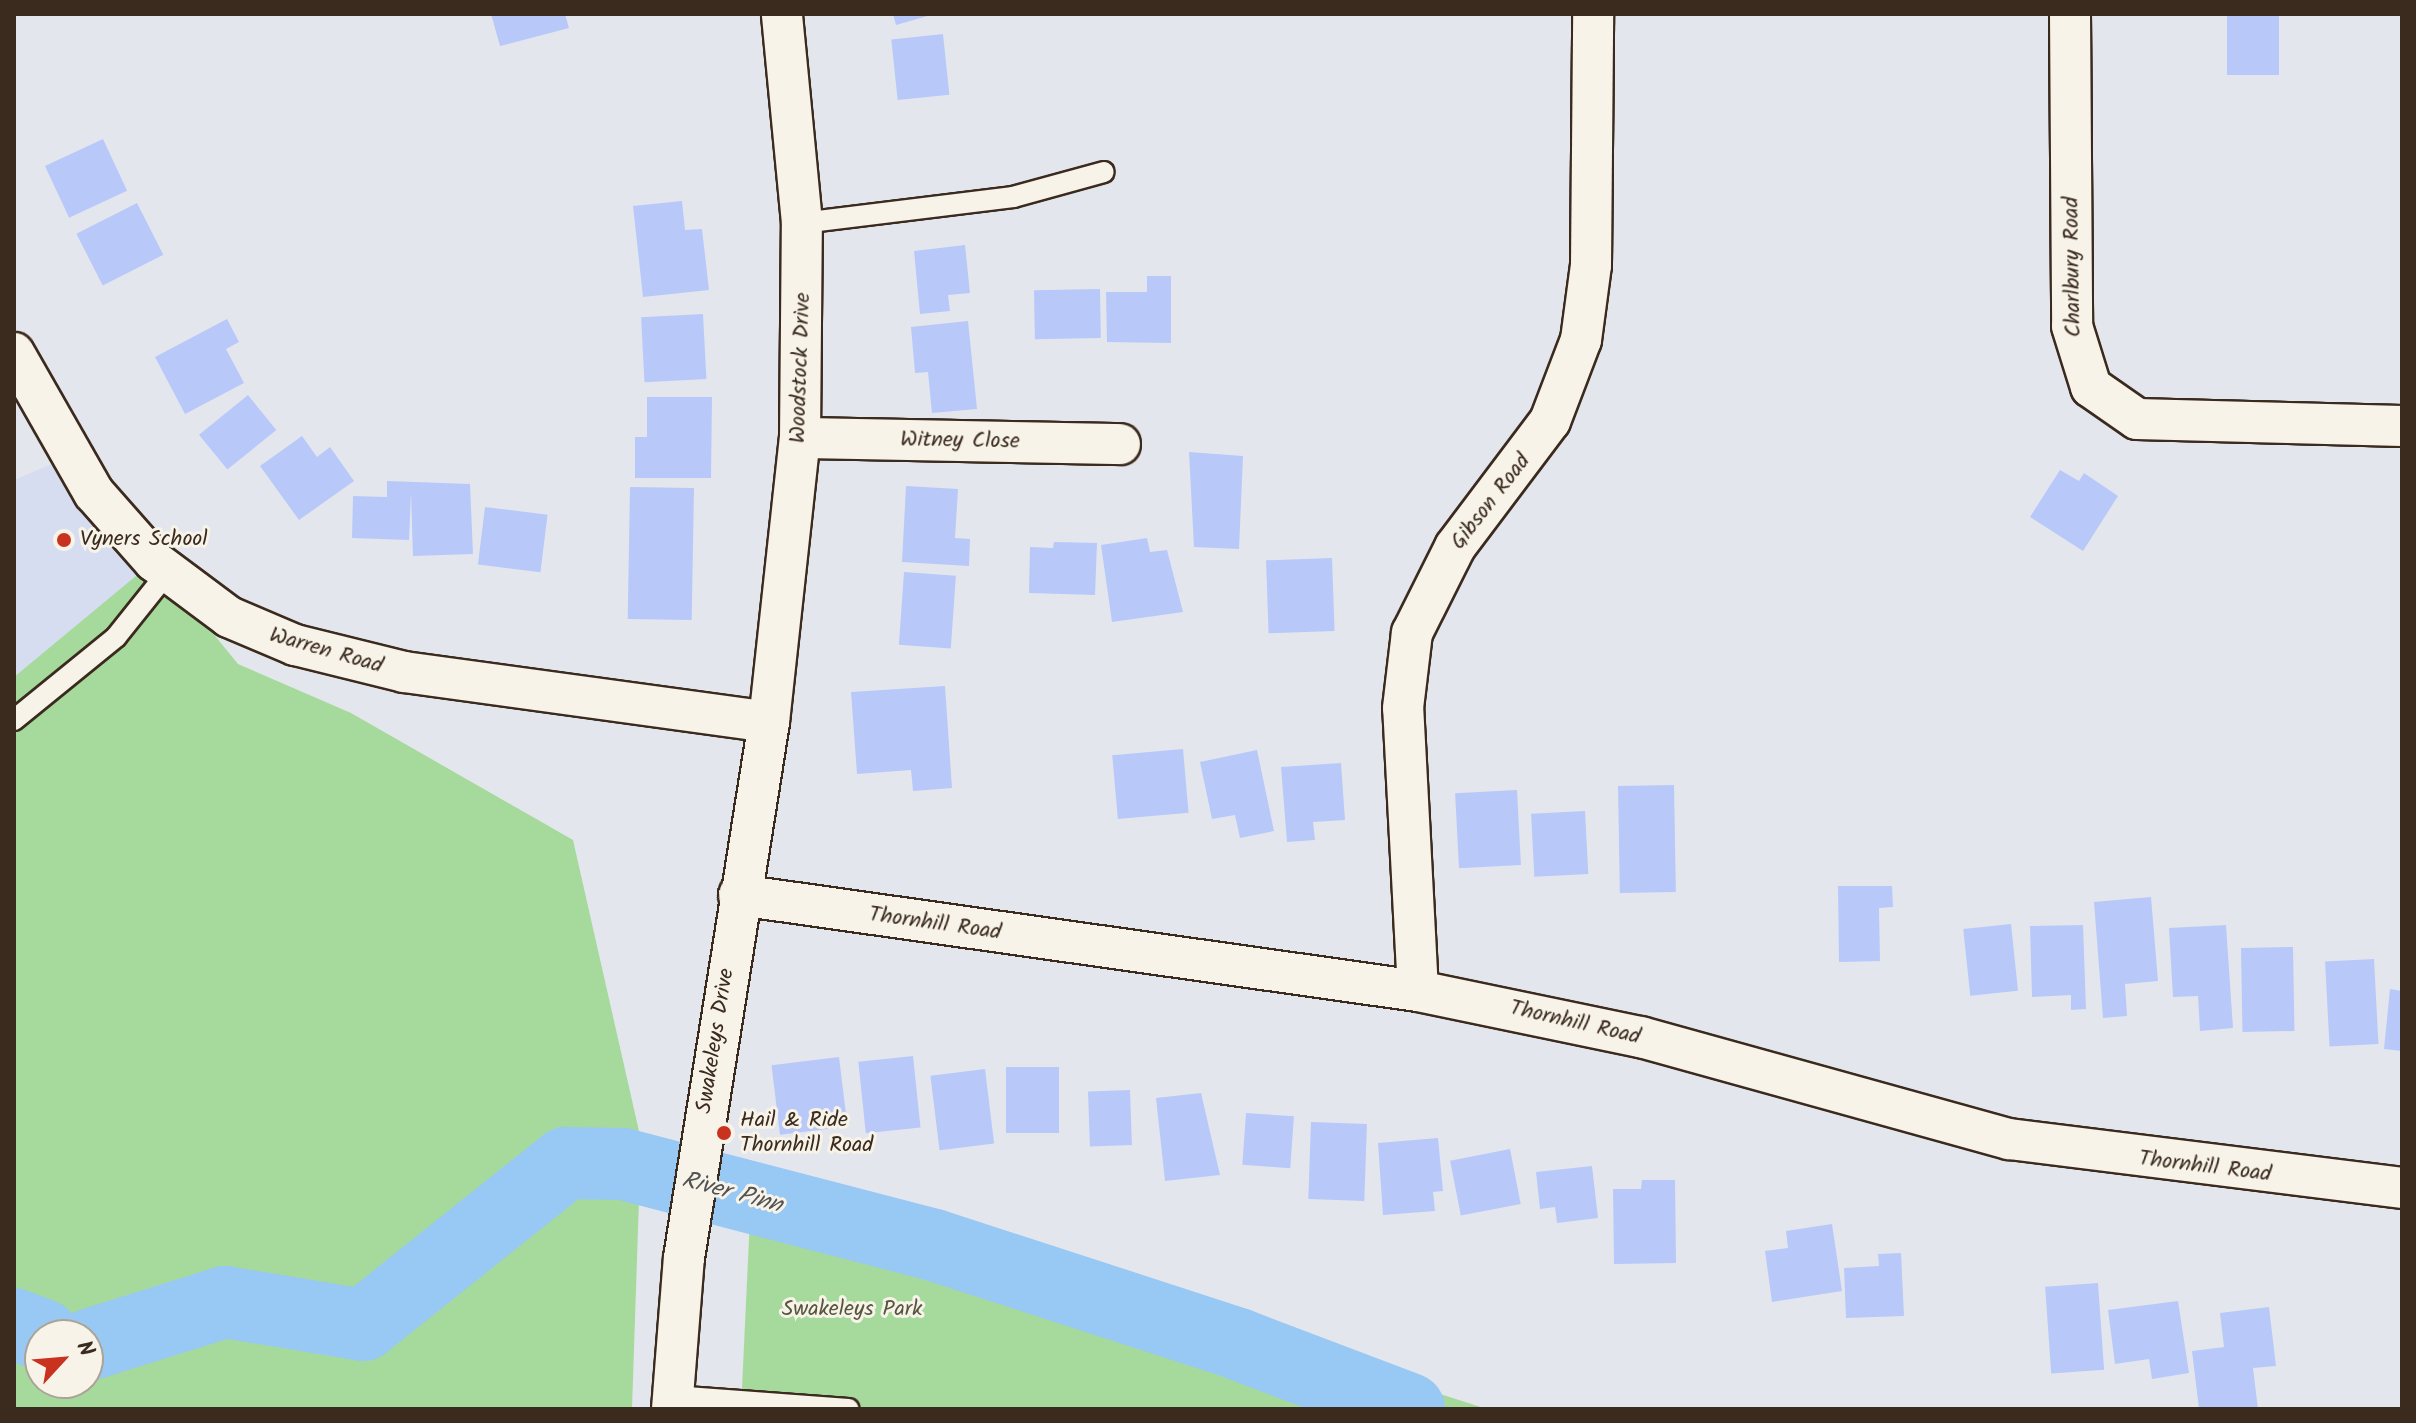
<!DOCTYPE html>
<html>
<head>
<meta charset="utf-8">
<style>
	body { margin:0 }
	#map { position:relative; width:2416px; height:1423px; overflow:hidden; background:#e4e6ed; font-family:Kalam,sans-serif }
	div>[style] { position:absolute }
	.built>* { inset:0; background:#d7ddf1 }
	.green>* { inset:0; background:#a6da9c }
	.river>* { height:72px; margin:-36px; padding:0 36px; transform-origin:36px; border-radius:36px; background:#98c8f4 }
	.building>* { inset:0; background:#b8c9f9; transform-origin:0 0 }
	.roads { filter:drop-shadow(2px 0 #3b2a1e) drop-shadow(-2px 0 #3b2a1e) drop-shadow(0 2px #3b2a1e) drop-shadow(0 -2px #3b2a1e) }
	.lane>* { height:20px; margin:-10px; padding:0 10px; transform-origin:10px; border-radius:10px; background:#f7f3e8 }
	.street>* { height:40px; margin:-20px; padding:0 20px; transform-origin:20px; border-radius:20px; background:#f7f3e8 }
	.dots>* { width:22px; height:22px; translate:-50% -50%; box-sizing:border-box; border:4px solid #f7f3e8; border-radius:50% }
	span { translate:-50% -50%; white-space:nowrap; text-align:center; line-height:1.15; -webkit-text-stroke:6px #f7f3e8; paint-order:stroke }
	.street-label { font-size:22px; color:#3b2a1e }
	.poi-label { font-size:22px; color:#3b2a1e }
	.left { translate:0 -50%; text-align:left }
	.park-label { font-size:22px; color:#56563e }
	.water-label { font-size:24px; color:#525254; font-style:italic }
	.frame { position:absolute; inset:0; border:16px solid #3b2a1e; pointer-events:none }
	.north { position:absolute; left:24px; top:1319px; width:80px; height:80px; box-sizing:border-box; background:#f7f3e8; border:2px solid #aca397; border-radius:50%; rotate:64deg; font-size:22px; font-weight:700; line-height:32px; text-align:center; color:#3b2a1e }
	.north::after { content:''; display:block; margin:auto; width:28px; height:36px; background:#c8321e; clip-path:polygon(50% 0,100% 100%,50% 72%,0 100%) }
</style>
</head>
<body>
<div id="map">
	<div class="built">
		<i style="clip-path:polygon(59px 461px,142px 576px,14px 677px,14px 480px)"></i>
	</div>
	<div class="green">
		<i style="clip-path:polygon(evenodd,154px 561px,238px 664px,351px 713px,573px 840px,641px 1140px,632px 1409px,14px 1409px,14px 677px,154px 561px,40px 1335px,88px 1335px,88px 1383px,40px 1383px,40px 1335px)"></i>
		<i style="clip-path:polygon(752px 1175px,960px 1240px,1487px 1409px,741px 1409px)"></i>
	</div>
	<div class="river">
		<i style="left:14px;top:1324px;width:31px;rotate:21deg"></i>
		<i style="left:88px;top:1345px;width:144px;rotate:-17.4deg"></i>
		<i style="left:225px;top:1302px;width:140px;rotate:9.5deg"></i>
		<i style="left:363px;top:1325px;width:260px;rotate:-38.6deg"></i>
		<i style="left:566px;top:1163px;width:57px;rotate:1deg"></i>
		<i style="left:623px;top:1164px;width:321px;rotate:14.6deg"></i>
		<i style="left:934px;top:1245px;width:320px;rotate:18deg"></i>
		<i style="left:1238px;top:1344px;width:183px;rotate:20.8deg"></i>
	</div>
	<div class="building">
		<i style="clip-path:polygon(491px 14px,565px 14px,569px 28px,500px 46px)"></i>
		<i style="clip-path:polygon(893px 14px,930px 14px,931px 15px,896px 25px)"></i>
		<i style="left:2227px;top:14px;width:52px;height:61px"></i>
		<i style="left:943px;top:34px;width:61px;height:52px;rotate:84deg"></i>
		<i style="left:103px;top:139px;width:57px;height:64px;rotate:65deg"></i>
		<i style="clip-path:polygon(682px 201px,685px 230px,702px 229px,709px 290px,643px 297px,633px 206px)"></i>
		<i style="left:137px;top:203px;width:58px;height:68px;rotate:63deg"></i>
		<i style="clip-path:polygon(965px 245px,970px 293px,948px 295px,950px 311px,920px 314px,914px 251px)"></i>
		<i style="clip-path:polygon(1147px 276px,1171px 276px,1171px 343px,1107px 342px,1106px 292px,1147px 292px)"></i>
		<i style="left:1100px;top:289px;width:49px;height:66px;rotate:89deg"></i>
		<i style="left:703px;top:314px;width:65px;height:62px;rotate:87deg"></i>
		<i style="clip-path:polygon(227px 319px,239px 342px,226px 349px,244px 383px,185px 414px,155px 357px)"></i>
		<i style="clip-path:polygon(968px 321px,977px 409px,932px 413px,928px 372px,915px 373px,911px 327px)"></i>
		<i style="left:248px;top:395px;width:45px;height:63px;rotate:51deg"></i>
		<i style="clip-path:polygon(647px 397px,712px 397px,711px 478px,635px 478px,635px 437px,647px 437px)"></i>
		<i style="clip-path:polygon(302px 436px,317px 457px,330px 447px,354px 481px,299px 520px,260px 466px)"></i>
		<i style="clip-path:polygon(1189px 452px,1243px 456px,1239px 549px,1194px 547px)"></i>
		<i style="clip-path:polygon(2060px 470px,2079px 481px,2084px 473px,2118px 496px,2083px 551px,2030px 517px)"></i>
		<i style="clip-path:polygon(387px 481px,470px 484px,473px 554px,413px 556px,411px 493px,409px 540px,352px 538px,353px 496px,387px 497px)"></i>
		<i style="clip-path:polygon(906px 486px,958px 489px,955px 538px,970px 539px,969px 566px,902px 562px)"></i>
		<i style="left:630px;top:487px;width:64px;height:132px;rotate:1deg"></i>
		<i style="left:485px;top:507px;width:63px;height:58px;rotate:7deg"></i>
		<i style="clip-path:polygon(1147px 538px,1150px 552px,1167px 550px,1183px 612px,1112px 622px,1101px 545px)"></i>
		<i style="clip-path:polygon(1054px 542px,1097px 543px,1095px 595px,1029px 593px,1030px 547px,1053px 548px)"></i>
		<i style="left:1332px;top:558px;width:73px;height:66px;rotate:88deg"></i>
		<i style="left:904px;top:572px;width:52px;height:73px;rotate:4deg"></i>
		<i style="clip-path:polygon(945px 686px,952px 788px,913px 791px,911px 770px,857px 774px,851px 692px)"></i>
		<i style="left:1183px;top:749px;width:64px;height:71px;rotate:85deg"></i>
		<i style="clip-path:polygon(1257px 750px,1274px 831px,1240px 838px,1235px 815px,1212px 819px,1200px 762px)"></i>
		<i style="clip-path:polygon(1341px 763px,1345px 820px,1313px 822px,1315px 840px,1287px 842px,1281px 767px)"></i>
		<i style="left:1674px;top:785px;width:107px;height:56px;rotate:89deg"></i>
		<i style="left:1517px;top:790px;width:75px;height:62px;rotate:87deg"></i>
		<i style="left:1585px;top:811px;width:63px;height:54px;rotate:87deg"></i>
		<i style="clip-path:polygon(1838px 886px,1892px 886px,1893px 907px,1879px 908px,1880px 961px,1839px 962px)"></i>
		<i style="clip-path:polygon(2151px 897px,2158px 981px,2125px 984px,2127px 1016px,2103px 1018px,2094px 902px)"></i>
		<i style="left:2011px;top:924px;width:67px;height:48px;rotate:84deg"></i>
		<i style="clip-path:polygon(2083px 925px,2086px 1009px,2071px 1010px,2071px 995px,2032px 997px,2030px 926px)"></i>
		<i style="clip-path:polygon(2226px 925px,2233px 1028px,2200px 1031px,2198px 996px,2173px 997px,2169px 928px)"></i>
		<i style="left:2293px;top:947px;width:84px;height:52px;rotate:89deg"></i>
		<i style="left:2374px;top:959px;width:85px;height:49px;rotate:87deg"></i>
		<i style="clip-path:polygon(2390px 989px,2402px 991px,2402px 1051px,2384px 1049px)"></i>
		<i style="left:913px;top:1056px;width:72px;height:55px;rotate:84deg"></i>
		<i style="left:839px;top:1057px;width:70px;height:68px;rotate:83deg"></i>
		<i style="left:1059px;top:1067px;width:66px;height:53px;rotate:90deg"></i>
		<i style="left:985px;top:1069px;width:75px;height:55px;rotate:83deg"></i>
		<i style="left:1130px;top:1090px;width:55px;height:42px;rotate:88deg"></i>
		<i style="clip-path:polygon(1201px 1093px,1220px 1175px,1165px 1181px,1156px 1098px)"></i>
		<i style="left:1246px;top:1113px;width:48px;height:52px;rotate:4deg"></i>
		<i style="left:1311px;top:1122px;width:56px;height:77px;rotate:2deg"></i>
		<i style="clip-path:polygon(1438px 1138px,1443px 1191px,1433px 1192px,1435px 1211px,1383px 1215px,1378px 1143px)"></i>
		<i style="left:1510px;top:1149px;width:56px;height:61px;rotate:79deg"></i>
		<i style="clip-path:polygon(1592px 1166px,1598px 1218px,1557px 1223px,1555px 1207px,1540px 1209px,1536px 1172px)"></i>
		<i style="clip-path:polygon(1642px 1180px,1675px 1180px,1676px 1263px,1614px 1264px,1613px 1189px,1641px 1189px)"></i>
		<i style="clip-path:polygon(1832px 1224px,1842px 1291px,1772px 1302px,1765px 1251px,1788px 1248px,1786px 1231px)"></i>
		<i style="clip-path:polygon(1901px 1253px,1904px 1316px,1846px 1318px,1844px 1268px,1879px 1266px,1878px 1254px)"></i>
		<i style="left:2098px;top:1283px;width:87px;height:53px;rotate:86deg"></i>
		<i style="clip-path:polygon(2178px 1301px,2189px 1373px,2152px 1379px,2149px 1359px,2115px 1364px,2108px 1310px)"></i>
		<i style="clip-path:polygon(2269px 1307px,2276px 1366px,2253px 1368px,2258px 1409px,2199px 1409px,2192px 1351px,2224px 1347px,2220px 1313px)"></i>
	</div>
	<div class="roads">
		<div class="lane">
			<i style="left:802px;top:223px;width:213px;rotate:-7deg"></i>
			<i style="left:1013px;top:197px;width:94px;rotate:-15.4deg"></i>
			<i style="left:14px;top:720px;width:132px;rotate:-39.1deg"></i>
			<i style="left:116px;top:637px;width:82px;rotate:-51.4deg"></i>
			<i style="left:673px;top:1396px;width:176px;rotate:4.2deg"></i>
		</div>
		<div class="street">
			<i style="left:2070px;top:14px;width:312px;rotate:89.6deg"></i>
			<i style="left:2072px;top:326px;width:64px;rotate:72.7deg"></i>
			<i style="left:2091px;top:387px;width:56px;rotate:34.8deg"></i>
			<i style="left:2137px;top:419px;width:265px;rotate:1.5deg"></i>
			<i style="left:14px;top:353px;width:161px;rotate:60.3deg"></i>
			<i style="left:94px;top:493px;width:91px;rotate:48.6deg"></i>
			<i style="left:154px;top:561px;width:94px;rotate:36.7deg"></i>
			<i style="left:229px;top:617px;width:72px;rotate:23deg"></i>
			<i style="left:295px;top:645px;width:112px;rotate:13.9deg"></i>
			<i style="left:404px;top:672px;width:368px;rotate:7.8deg"></i>
			<i style="left:800px;top:438px;width:320px;rotate:1.1deg"></i>
			<i style="left:739px;top:895px;width:686px;rotate:8.05deg"></i>
			<i style="left:1418px;top:991px;width:228px;rotate:11.7deg"></i>
			<i style="left:1641px;top:1037px;width:382px;rotate:15.5deg"></i>
			<i style="left:2009px;top:1139px;width:396px;rotate:7.1deg"></i>
			<i style="left:1418px;top:991px;width:283px;rotate:-93deg"></i>
			<i style="left:1403px;top:708px;width:76px;rotate:-83.2deg"></i>
			<i style="left:1412px;top:633px;width:96px;rotate:-63.4deg"></i>
			<i style="left:1455px;top:547px;width:158px;rotate:-53deg"></i>
			<i style="left:1550px;top:421px;width:87px;rotate:-69.1deg"></i>
			<i style="left:1581px;top:340px;width:76px;rotate:-82.4deg"></i>
			<i style="left:1591px;top:265px;width:251px;rotate:-89.5deg"></i>
			<i style="left:672px;top:1409px;width:151px;rotate:-85.5deg"></i>
			<i style="left:684px;top:1258px;width:543px;rotate:-80.99deg"></i>
			<i style="left:769px;top:722px;width:286px;rotate:-83.8deg"></i>
			<i style="left:800px;top:438px;width:215px;rotate:-89.5deg"></i>
			<i style="left:802px;top:223px;width:210px;rotate:-95.5deg"></i>
		</div>
	</div>
	<div class="dots">
		<i style="left:64px;top:540px;background:#c8321e"></i>
		<i style="left:724px;top:1133px;background:#c8321e"></i>
	</div>
	<div class="street-label">
		<span style="left:2073px;top:267px;rotate:-91deg">Charlbury Road</span>
		<span style="left:801px;top:368px;rotate:-88deg">Woodstock Drive</span>
		<span style="left:960px;top:441px;rotate:1deg">Witney Close</span>
		<span style="left:1491px;top:502px;rotate:-52deg">Gibson Road</span>
		<span style="left:326px;top:651px;rotate:16deg">Warren Road</span>
		<span style="left:935px;top:924px;rotate:8deg">Thornhill Road</span>
		<span style="left:1575px;top:1023px;rotate:13deg">Thornhill Road</span>
		<span style="left:716px;top:1041px;rotate:-81deg">Swakeleys Drive</span>
		<span style="left:2205px;top:1167px;rotate:7deg">Thornhill Road</span>
	</div>
	<div class="poi-label">
		<span class="left" style="left:80px;top:540px">Vyners School</span>
		<span class="left" style="left:740px;top:1133px">Hail &amp; Ride<br>Thornhill Road</span>
	</div>
	<div class="park-label">
		<span style="left:852px;top:1310px">Swakeleys Park</span>
	</div>
	<div class="water-label">
		<span style="left:732px;top:1193px;rotate:15deg">River Pinn</span>
	</div>
	<div class="frame"></div>
	<div class="north">N</div>
</div>
</body>
</html>
